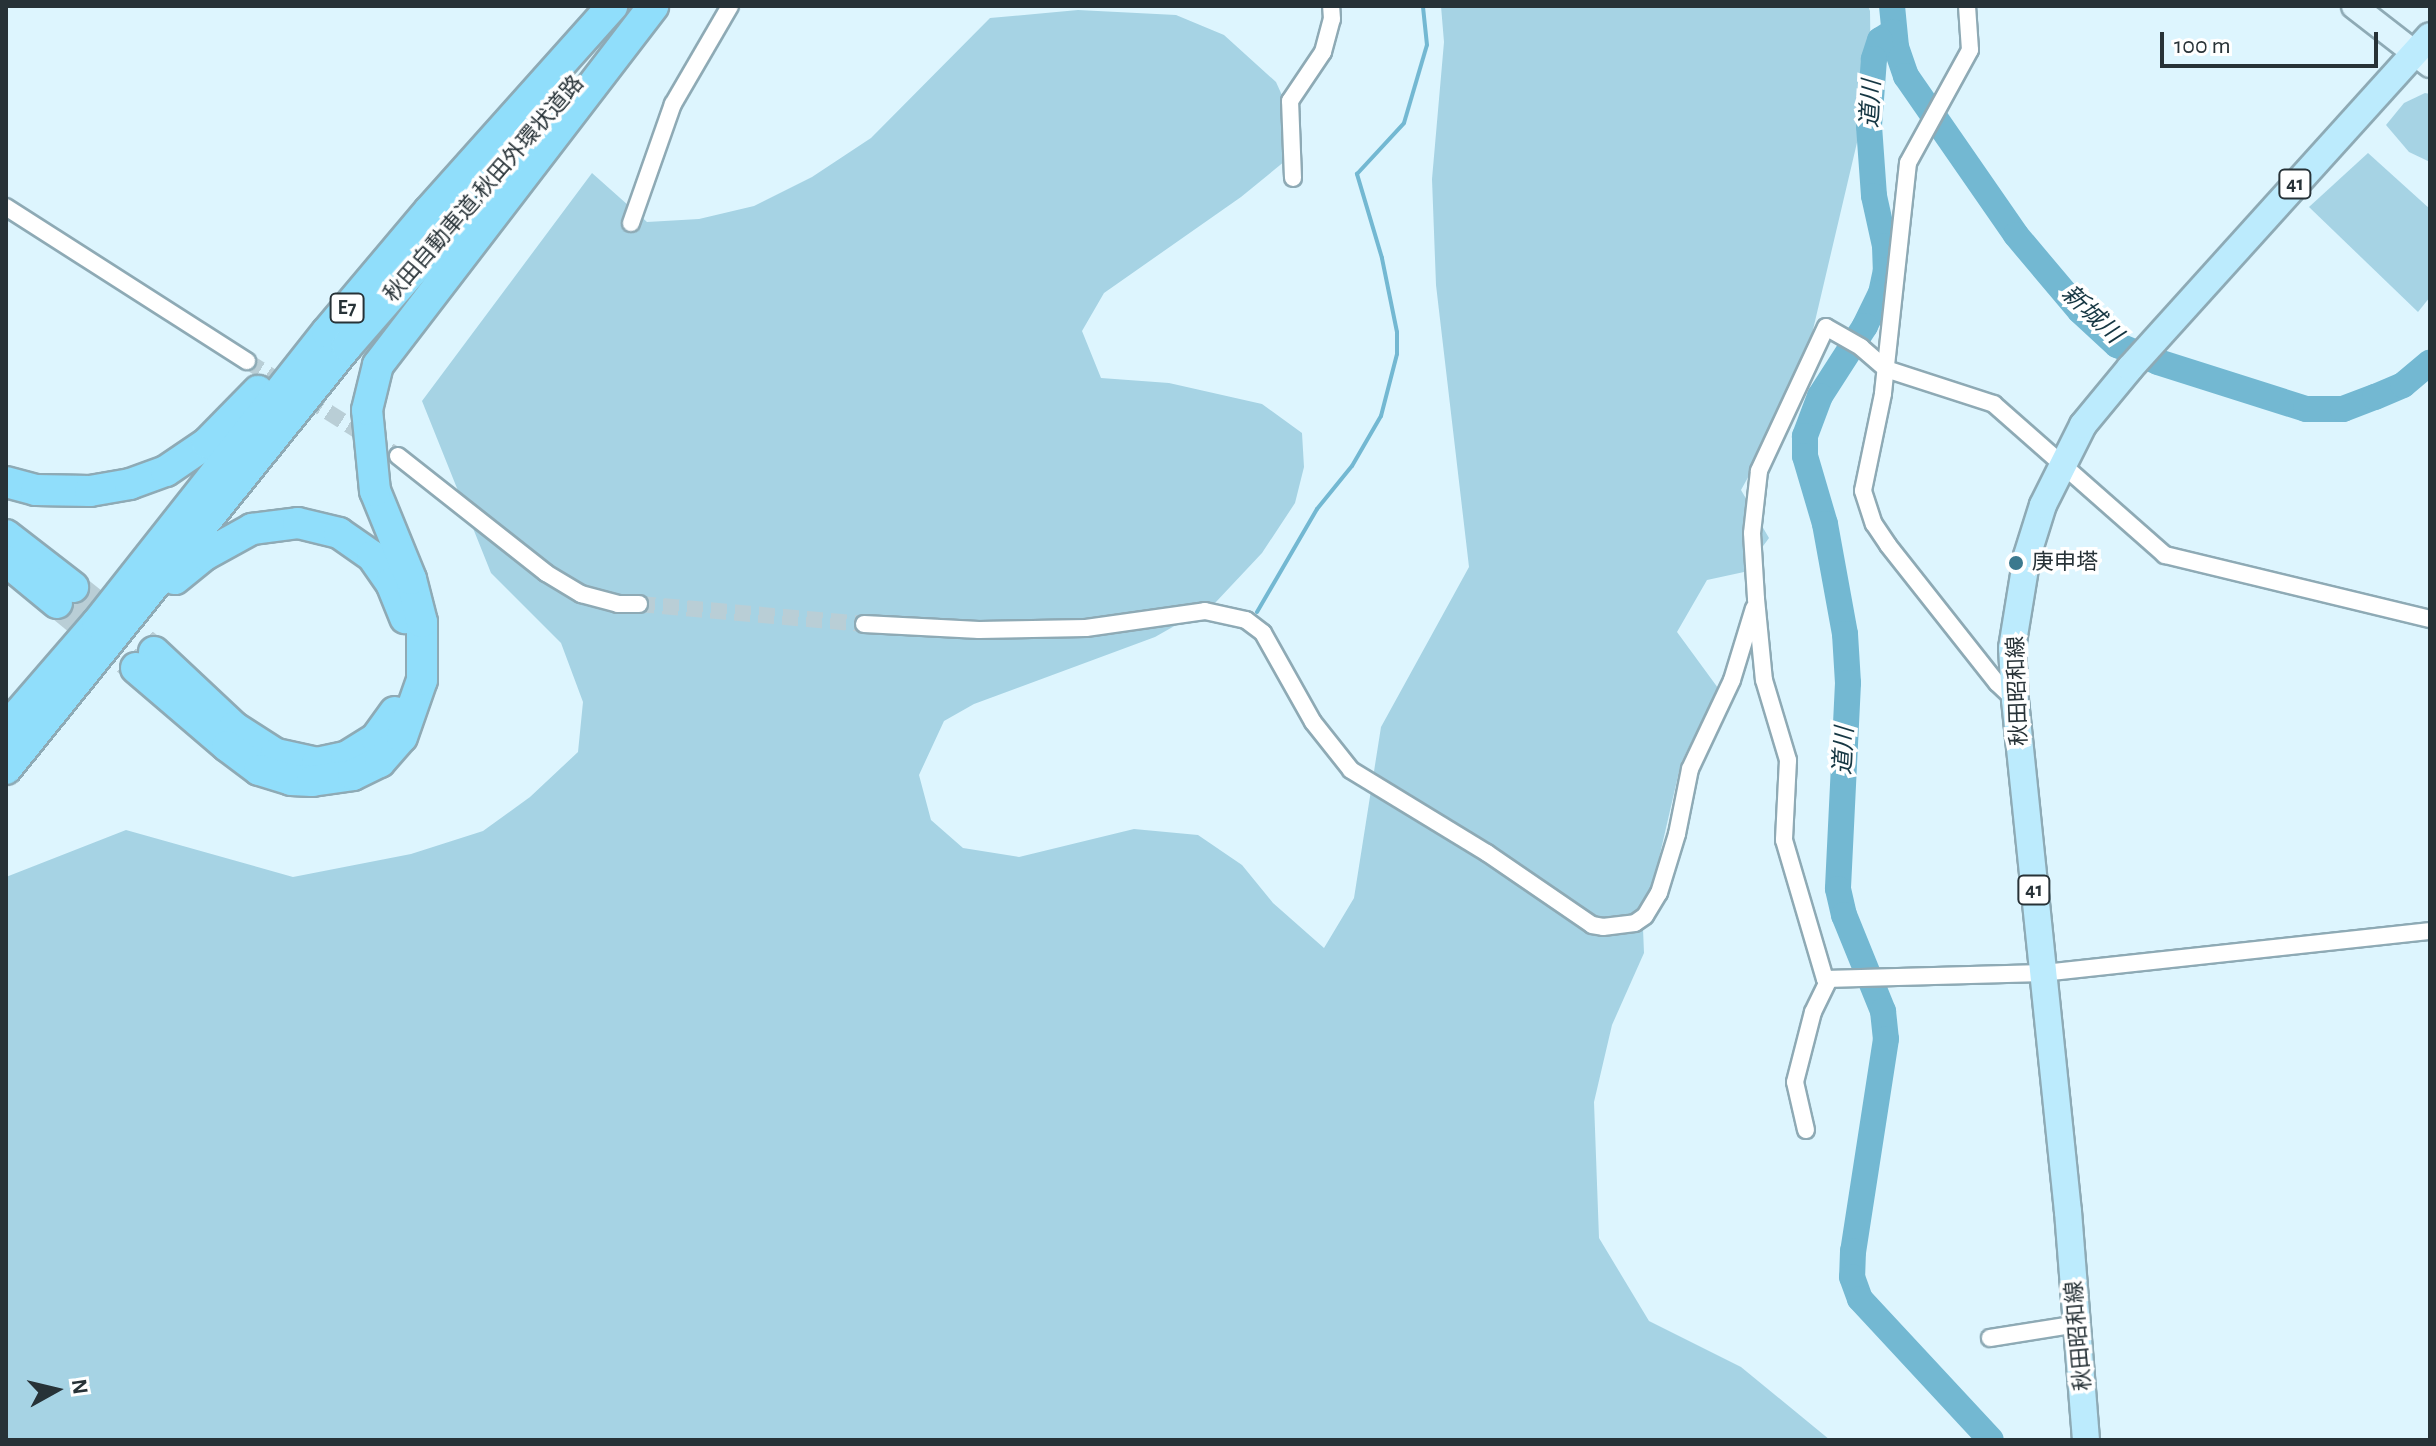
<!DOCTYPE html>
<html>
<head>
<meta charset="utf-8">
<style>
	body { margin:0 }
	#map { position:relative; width:2436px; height:1446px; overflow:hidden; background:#ddf5fe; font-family:"Alegreya Sans","Noto Sans JP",sans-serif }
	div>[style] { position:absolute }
	.green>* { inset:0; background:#a6d3e4 }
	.stream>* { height:4px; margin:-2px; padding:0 2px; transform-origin:2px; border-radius:2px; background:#73b8d2 }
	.river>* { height:26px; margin:-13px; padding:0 13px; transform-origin:13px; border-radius:13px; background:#73b8d2 }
	.street-tunnel>* { height:16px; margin-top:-8px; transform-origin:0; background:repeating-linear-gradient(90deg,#b9ced6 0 16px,transparent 0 24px) }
	.highway-tunnel>* { height:30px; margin-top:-15px; transform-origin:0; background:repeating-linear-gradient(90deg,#b9ced6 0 30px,transparent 0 45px) }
	.roads { filter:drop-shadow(2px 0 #8eaab5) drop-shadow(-2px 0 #8eaab5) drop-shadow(0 2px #8eaab5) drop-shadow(0 -2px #8eaab5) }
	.street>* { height:16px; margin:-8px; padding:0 8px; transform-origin:8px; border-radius:8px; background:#fff }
	.secondary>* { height:24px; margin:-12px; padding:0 12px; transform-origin:12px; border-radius:12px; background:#def5fe }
	.primary>* { height:26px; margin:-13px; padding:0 13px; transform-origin:13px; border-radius:13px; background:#bcebfd }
	.highway>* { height:30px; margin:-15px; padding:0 15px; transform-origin:15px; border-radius:15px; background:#90defb }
	.dots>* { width:22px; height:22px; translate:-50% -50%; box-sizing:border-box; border:4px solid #fff; border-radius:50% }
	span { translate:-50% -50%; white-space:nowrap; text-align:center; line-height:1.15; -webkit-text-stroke:7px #fff; paint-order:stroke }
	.shield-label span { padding:2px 6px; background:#fff; border:2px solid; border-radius:6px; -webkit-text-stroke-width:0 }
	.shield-label { font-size:20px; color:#273237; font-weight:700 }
	.street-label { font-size:22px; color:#273237 }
	.poi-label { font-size:22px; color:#273237 }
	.left { translate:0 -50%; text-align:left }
	.water-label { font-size:24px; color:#163743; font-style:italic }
	.frame { position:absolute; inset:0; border:8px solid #273237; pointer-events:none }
	.north { position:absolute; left:16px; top:1350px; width:80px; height:80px; -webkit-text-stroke:6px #fff; paint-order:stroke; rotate:82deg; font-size:22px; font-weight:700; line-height:32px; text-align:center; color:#273237 }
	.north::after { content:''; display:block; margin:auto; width:28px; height:36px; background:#273237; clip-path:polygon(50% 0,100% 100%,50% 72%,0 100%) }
	.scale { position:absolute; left:2160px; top:32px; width:218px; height:36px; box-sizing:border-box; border:4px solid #273237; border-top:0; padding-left:10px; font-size:24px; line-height:28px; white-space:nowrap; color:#273237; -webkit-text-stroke:6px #fff; paint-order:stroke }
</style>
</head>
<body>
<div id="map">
	<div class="green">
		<i style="clip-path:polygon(1441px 6px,1868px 6px,1870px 11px,1871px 83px,1812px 334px,1772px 434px,1741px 490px,1769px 538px,1744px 572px,1707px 580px,1677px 632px,1718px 688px,1681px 763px,1654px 880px,1642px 904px,1644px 953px,1612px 1025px,1594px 1102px,1599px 1238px,1649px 1321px,1741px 1367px,1830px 1440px,6px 1440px,6px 877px,126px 830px,293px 877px,411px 854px,483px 831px,530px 797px,578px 752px,583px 702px,561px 643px,491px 573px,422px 401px,592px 173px,647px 222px,699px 219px,754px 206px,812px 177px,871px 138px,990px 18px,1078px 10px,1176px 15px,1224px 35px,1276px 82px,1295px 124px,1285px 161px,1241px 197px,1104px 293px,1082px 331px,1101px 378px,1169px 383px,1262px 404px,1302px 433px,1304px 467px,1295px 503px,1262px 553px,1215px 603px,1155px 637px,974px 704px,944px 721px,919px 775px,931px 820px,963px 848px,1019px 857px,1134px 829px,1198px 835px,1242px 865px,1273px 903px,1324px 948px,1354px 898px,1381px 727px,1469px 567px,1436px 285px,1432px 179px,1444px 42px)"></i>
		<i style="clip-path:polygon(2425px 93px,2430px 94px,2430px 162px,2409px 152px,2386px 125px,2404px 103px)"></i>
		<i style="clip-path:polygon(2368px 153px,2430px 209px,2430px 297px,2418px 312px,2309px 207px)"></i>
	</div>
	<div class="stream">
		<i style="left:1257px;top:612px;width:119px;rotate:-59.8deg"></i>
		<i style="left:1317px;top:509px;width:55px;rotate:-50.9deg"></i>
		<i style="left:1352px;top:466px;width:58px;rotate:-59.9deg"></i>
		<i style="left:1381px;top:416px;width:64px;rotate:-75.5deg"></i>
		<i style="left:1397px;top:354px;width:22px;rotate:-90deg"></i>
		<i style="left:1397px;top:332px;width:76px;rotate:-101.5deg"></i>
		<i style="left:1382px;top:258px;width:88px;rotate:-106.6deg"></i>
		<i style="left:1357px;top:174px;width:69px;rotate:-47.3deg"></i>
		<i style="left:1404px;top:123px;width:81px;rotate:-73.6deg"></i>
		<i style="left:1427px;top:45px;width:39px;rotate:-96deg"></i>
	</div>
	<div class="river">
		<i style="left:1892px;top:6px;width:41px;rotate:84.4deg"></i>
		<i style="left:1896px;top:47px;width:31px;rotate:71deg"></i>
		<i style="left:1906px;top:76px;width:193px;rotate:55.3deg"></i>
		<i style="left:2016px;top:235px;width:99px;rotate:49.9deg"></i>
		<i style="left:2080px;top:311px;width:50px;rotate:42.6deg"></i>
		<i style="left:2117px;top:345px;width:44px;rotate:22.5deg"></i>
		<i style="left:2158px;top:362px;width:155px;rotate:17.6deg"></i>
		<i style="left:2306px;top:409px;width:37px"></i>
		<i style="left:2343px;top:409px;width:34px;rotate:-21deg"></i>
		<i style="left:2375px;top:397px;width:30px;rotate:-23deg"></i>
		<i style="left:2403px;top:385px;width:35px;rotate:-40deg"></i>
		<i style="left:1893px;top:32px;width:15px;rotate:148deg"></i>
		<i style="left:1880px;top:40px;width:20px;rotate:108deg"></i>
		<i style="left:1874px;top:59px;width:67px;rotate:94.3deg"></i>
		<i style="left:1869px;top:126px;width:70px;rotate:85.9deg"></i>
		<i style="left:1874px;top:196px;width:51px;rotate:77.6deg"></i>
		<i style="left:1885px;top:246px;width:24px;rotate:88deg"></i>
		<i style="left:1886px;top:270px;width:24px;rotate:102deg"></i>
		<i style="left:1881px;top:293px;width:37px;rotate:116deg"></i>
		<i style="left:1865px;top:326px;width:83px;rotate:122.7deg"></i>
		<i style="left:1820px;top:396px;width:43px;rotate:110.6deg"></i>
		<i style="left:1805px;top:436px;width:20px;rotate:90deg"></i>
		<i style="left:1805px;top:456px;width:71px;rotate:73.6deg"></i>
		<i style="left:1825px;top:524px;width:112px;rotate:79.7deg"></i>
		<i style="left:1845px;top:634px;width:49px;rotate:86.5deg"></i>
		<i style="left:1848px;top:683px;width:206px;rotate:92.8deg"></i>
		<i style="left:1838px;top:889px;width:27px;rotate:77deg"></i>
		<i style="left:1844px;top:915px;width:104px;rotate:67.9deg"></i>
		<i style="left:1883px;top:1011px;width:28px;rotate:84deg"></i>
		<i style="left:1886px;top:1039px;width:215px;rotate:98.8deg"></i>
		<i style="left:1853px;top:1251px;width:26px;rotate:92deg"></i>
		<i style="left:1852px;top:1277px;width:23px;rotate:70deg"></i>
		<i style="left:1860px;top:1299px;width:192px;rotate:47.1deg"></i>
	</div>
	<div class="street-tunnel">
		<i style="left:247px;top:361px;width:178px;rotate:32.2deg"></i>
		<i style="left:639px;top:604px;width:226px;rotate:5.1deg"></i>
	</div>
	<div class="highway-tunnel">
		<i style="left:73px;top:587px;width:104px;rotate:38.7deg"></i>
		<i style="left:57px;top:603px;width:102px;rotate:39.4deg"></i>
	</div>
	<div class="roads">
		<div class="street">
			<i style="left:1967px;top:6px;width:44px;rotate:86.1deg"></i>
			<i style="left:1970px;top:50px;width:129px;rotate:118.8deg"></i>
			<i style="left:1908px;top:163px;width:232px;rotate:96.2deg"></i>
			<i style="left:1883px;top:394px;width:99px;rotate:101.7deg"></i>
			<i style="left:1863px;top:491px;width:35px;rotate:72deg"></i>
			<i style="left:1874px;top:524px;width:25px;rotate:56deg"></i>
			<i style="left:1888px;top:545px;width:176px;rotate:51.7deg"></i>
			<i style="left:1997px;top:683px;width:25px;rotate:43deg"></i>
			<i style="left:1293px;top:178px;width:77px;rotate:-92.2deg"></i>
			<i style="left:1290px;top:101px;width:59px;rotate:-56deg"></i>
			<i style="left:1323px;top:52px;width:34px;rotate:-75deg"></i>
			<i style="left:1332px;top:19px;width:13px;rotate:-94deg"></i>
			<i style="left:6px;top:207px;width:286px;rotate:32.6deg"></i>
			<i style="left:631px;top:223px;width:126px;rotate:-70.6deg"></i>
			<i style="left:673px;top:104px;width:113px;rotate:-59.8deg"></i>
			<i style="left:398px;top:456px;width:189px;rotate:38.3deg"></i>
			<i style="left:546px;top:573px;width:41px;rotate:31deg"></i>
			<i style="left:581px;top:594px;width:38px;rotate:15deg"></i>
			<i style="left:618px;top:604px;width:21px"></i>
			<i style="left:2430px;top:619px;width:273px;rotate:-166.4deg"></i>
			<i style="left:2165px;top:555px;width:228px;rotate:-138.6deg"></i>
			<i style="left:1994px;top:404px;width:114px;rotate:-162deg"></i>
			<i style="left:1886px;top:369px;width:33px;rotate:-139deg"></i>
			<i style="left:1861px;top:347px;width:40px;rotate:-150.3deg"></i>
			<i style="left:1826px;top:327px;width:159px;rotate:115deg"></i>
			<i style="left:1759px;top:471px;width:62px;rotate:96.4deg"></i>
			<i style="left:1752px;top:533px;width:66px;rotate:86.5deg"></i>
			<i style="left:1756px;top:599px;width:81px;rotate:84.4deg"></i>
			<i style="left:1764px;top:680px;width:84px;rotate:73.3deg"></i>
			<i style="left:1788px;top:760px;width:80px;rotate:92.9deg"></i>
			<i style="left:1784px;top:840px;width:145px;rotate:73.6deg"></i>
			<i style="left:1825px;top:979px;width:218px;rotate:-1.6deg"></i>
			<i style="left:2043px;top:973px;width:389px;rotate:-6.2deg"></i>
			<i style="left:864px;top:624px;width:115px;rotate:3deg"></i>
			<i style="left:979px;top:630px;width:107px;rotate:-1.1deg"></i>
			<i style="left:1086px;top:628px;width:120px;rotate:-8.1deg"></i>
			<i style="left:1205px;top:611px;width:42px;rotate:12.4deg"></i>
			<i style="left:1246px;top:620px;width:21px;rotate:37deg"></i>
			<i style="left:1263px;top:633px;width:102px;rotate:60.7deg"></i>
			<i style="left:1313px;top:722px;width:61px;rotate:51.6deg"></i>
			<i style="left:1351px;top:770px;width:159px;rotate:31.4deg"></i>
			<i style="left:1487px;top:853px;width:127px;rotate:34.4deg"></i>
			<i style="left:1592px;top:925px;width:11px;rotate:10deg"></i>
			<i style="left:1603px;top:927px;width:32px;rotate:-7deg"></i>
			<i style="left:1635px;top:923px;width:12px;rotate:-35deg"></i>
			<i style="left:1645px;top:916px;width:27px;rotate:-59deg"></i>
			<i style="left:1659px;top:893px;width:62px;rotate:-73deg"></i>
			<i style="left:1677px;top:834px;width:66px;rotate:-78.7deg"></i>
			<i style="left:1690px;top:769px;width:98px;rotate:-64.7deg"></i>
			<i style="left:1732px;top:680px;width:75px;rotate:-73deg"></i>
			<i style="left:1806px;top:1130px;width:49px;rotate:-102.9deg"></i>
			<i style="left:1795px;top:1082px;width:72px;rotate:-75.6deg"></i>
			<i style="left:1813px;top:1012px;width:37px;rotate:-64deg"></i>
			<i style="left:1990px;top:1338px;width:88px;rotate:-9.1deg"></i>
		</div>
		<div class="secondary">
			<i style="left:2354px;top:6px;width:96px;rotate:37.8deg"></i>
		</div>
		<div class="primary">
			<i style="left:2086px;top:1440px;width:229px;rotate:-94.5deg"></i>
			<i style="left:2068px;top:1212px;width:515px;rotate:-95.91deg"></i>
			<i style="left:2015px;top:700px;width:52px;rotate:-93.3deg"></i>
			<i style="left:2012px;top:648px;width:93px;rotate:-80.7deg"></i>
			<i style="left:2027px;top:556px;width:53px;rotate:-72.6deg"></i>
			<i style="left:2043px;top:505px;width:89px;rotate:-63.4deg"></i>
			<i style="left:2083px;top:425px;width:74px;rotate:-50.5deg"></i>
			<i style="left:2130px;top:368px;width:447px;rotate:-47.9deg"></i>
		</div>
		<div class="highway">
			<i style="left:6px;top:482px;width:31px;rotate:15deg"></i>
			<i style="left:36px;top:490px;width:54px;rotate:1.1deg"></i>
			<i style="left:90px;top:491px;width:41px;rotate:-9.9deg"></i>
			<i style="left:130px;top:484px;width:38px;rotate:-20deg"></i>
			<i style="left:166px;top:471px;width:50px;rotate:-34.3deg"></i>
			<i style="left:207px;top:443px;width:73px;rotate:-45.6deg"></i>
			<i style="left:6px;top:535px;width:85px;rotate:37.8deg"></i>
			<i style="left:6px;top:561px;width:66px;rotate:39.5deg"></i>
			<i style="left:175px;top:579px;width:38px;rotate:-39deg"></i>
			<i style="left:205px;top:555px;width:54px;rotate:-29deg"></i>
			<i style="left:252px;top:529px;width:46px;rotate:-7.4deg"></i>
			<i style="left:298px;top:523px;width:42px;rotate:13.7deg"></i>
			<i style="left:339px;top:533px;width:40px;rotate:34.9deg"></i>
			<i style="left:372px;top:556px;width:33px;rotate:55deg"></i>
			<i style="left:391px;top:583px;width:38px;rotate:68deg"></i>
			<i style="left:154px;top:652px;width:110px;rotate:43.2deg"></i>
			<i style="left:234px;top:727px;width:50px;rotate:32.7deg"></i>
			<i style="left:276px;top:754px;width:42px;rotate:12.4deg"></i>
			<i style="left:317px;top:763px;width:30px;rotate:-12deg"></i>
			<i style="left:346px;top:757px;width:36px;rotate:-32deg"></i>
			<i style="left:376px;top:738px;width:32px;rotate:-54deg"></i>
			<i style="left:136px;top:668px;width:120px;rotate:40.6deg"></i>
			<i style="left:227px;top:746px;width:40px;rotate:37deg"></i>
			<i style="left:259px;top:770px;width:34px;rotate:17deg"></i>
			<i style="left:291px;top:780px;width:21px;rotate:3deg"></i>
			<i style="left:312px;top:781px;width:41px;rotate:-8.3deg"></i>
			<i style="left:353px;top:775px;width:30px;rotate:-26deg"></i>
			<i style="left:380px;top:762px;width:33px;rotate:-49deg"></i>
			<i style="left:402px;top:737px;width:60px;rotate:-70.7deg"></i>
			<i style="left:422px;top:680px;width:58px;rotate:-90deg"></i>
			<i style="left:422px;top:622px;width:44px;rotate:-104.3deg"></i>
			<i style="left:411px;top:579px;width:95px;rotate:-112.2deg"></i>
			<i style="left:375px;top:491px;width:81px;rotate:-95.6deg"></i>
			<i style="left:367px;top:410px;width:46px;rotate:-76.3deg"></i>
			<i style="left:378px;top:365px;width:452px;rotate:-52.5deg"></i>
			<i style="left:6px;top:728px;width:139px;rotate:-49.1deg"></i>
			<i style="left:97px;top:623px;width:371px;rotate:-51.7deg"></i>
			<i style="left:327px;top:332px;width:158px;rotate:-49.9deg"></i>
			<i style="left:429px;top:211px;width:275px;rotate:-48.2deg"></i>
			<i style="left:6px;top:769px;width:543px;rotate:-51.13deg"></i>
			<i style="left:347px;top:346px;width:262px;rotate:-48.9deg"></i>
		</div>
	</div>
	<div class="dots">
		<i style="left:2016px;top:563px;background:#3b798e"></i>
	</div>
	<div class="shield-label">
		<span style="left:2295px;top:184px">41</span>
		<span style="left:347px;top:308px">E7</span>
		<span style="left:2034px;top:890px">41</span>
	</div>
	<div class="street-label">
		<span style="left:484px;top:189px;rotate:-49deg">秋田自動車道;秋田外環状道路</span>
		<span style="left:2018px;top:691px;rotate:-92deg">秋田昭和線</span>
		<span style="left:2079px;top:1336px;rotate:-95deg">秋田昭和線</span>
	</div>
	<div class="poi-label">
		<span class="left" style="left:2032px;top:563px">庚申塔</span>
	</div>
	<div class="water-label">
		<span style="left:1872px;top:104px;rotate:-87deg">道川</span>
		<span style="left:2091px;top:315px;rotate:43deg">新城川</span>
		<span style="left:1845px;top:751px;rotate:-87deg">道川</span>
	</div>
	<div class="frame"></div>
	<div class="north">N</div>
	<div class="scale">100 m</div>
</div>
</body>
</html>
